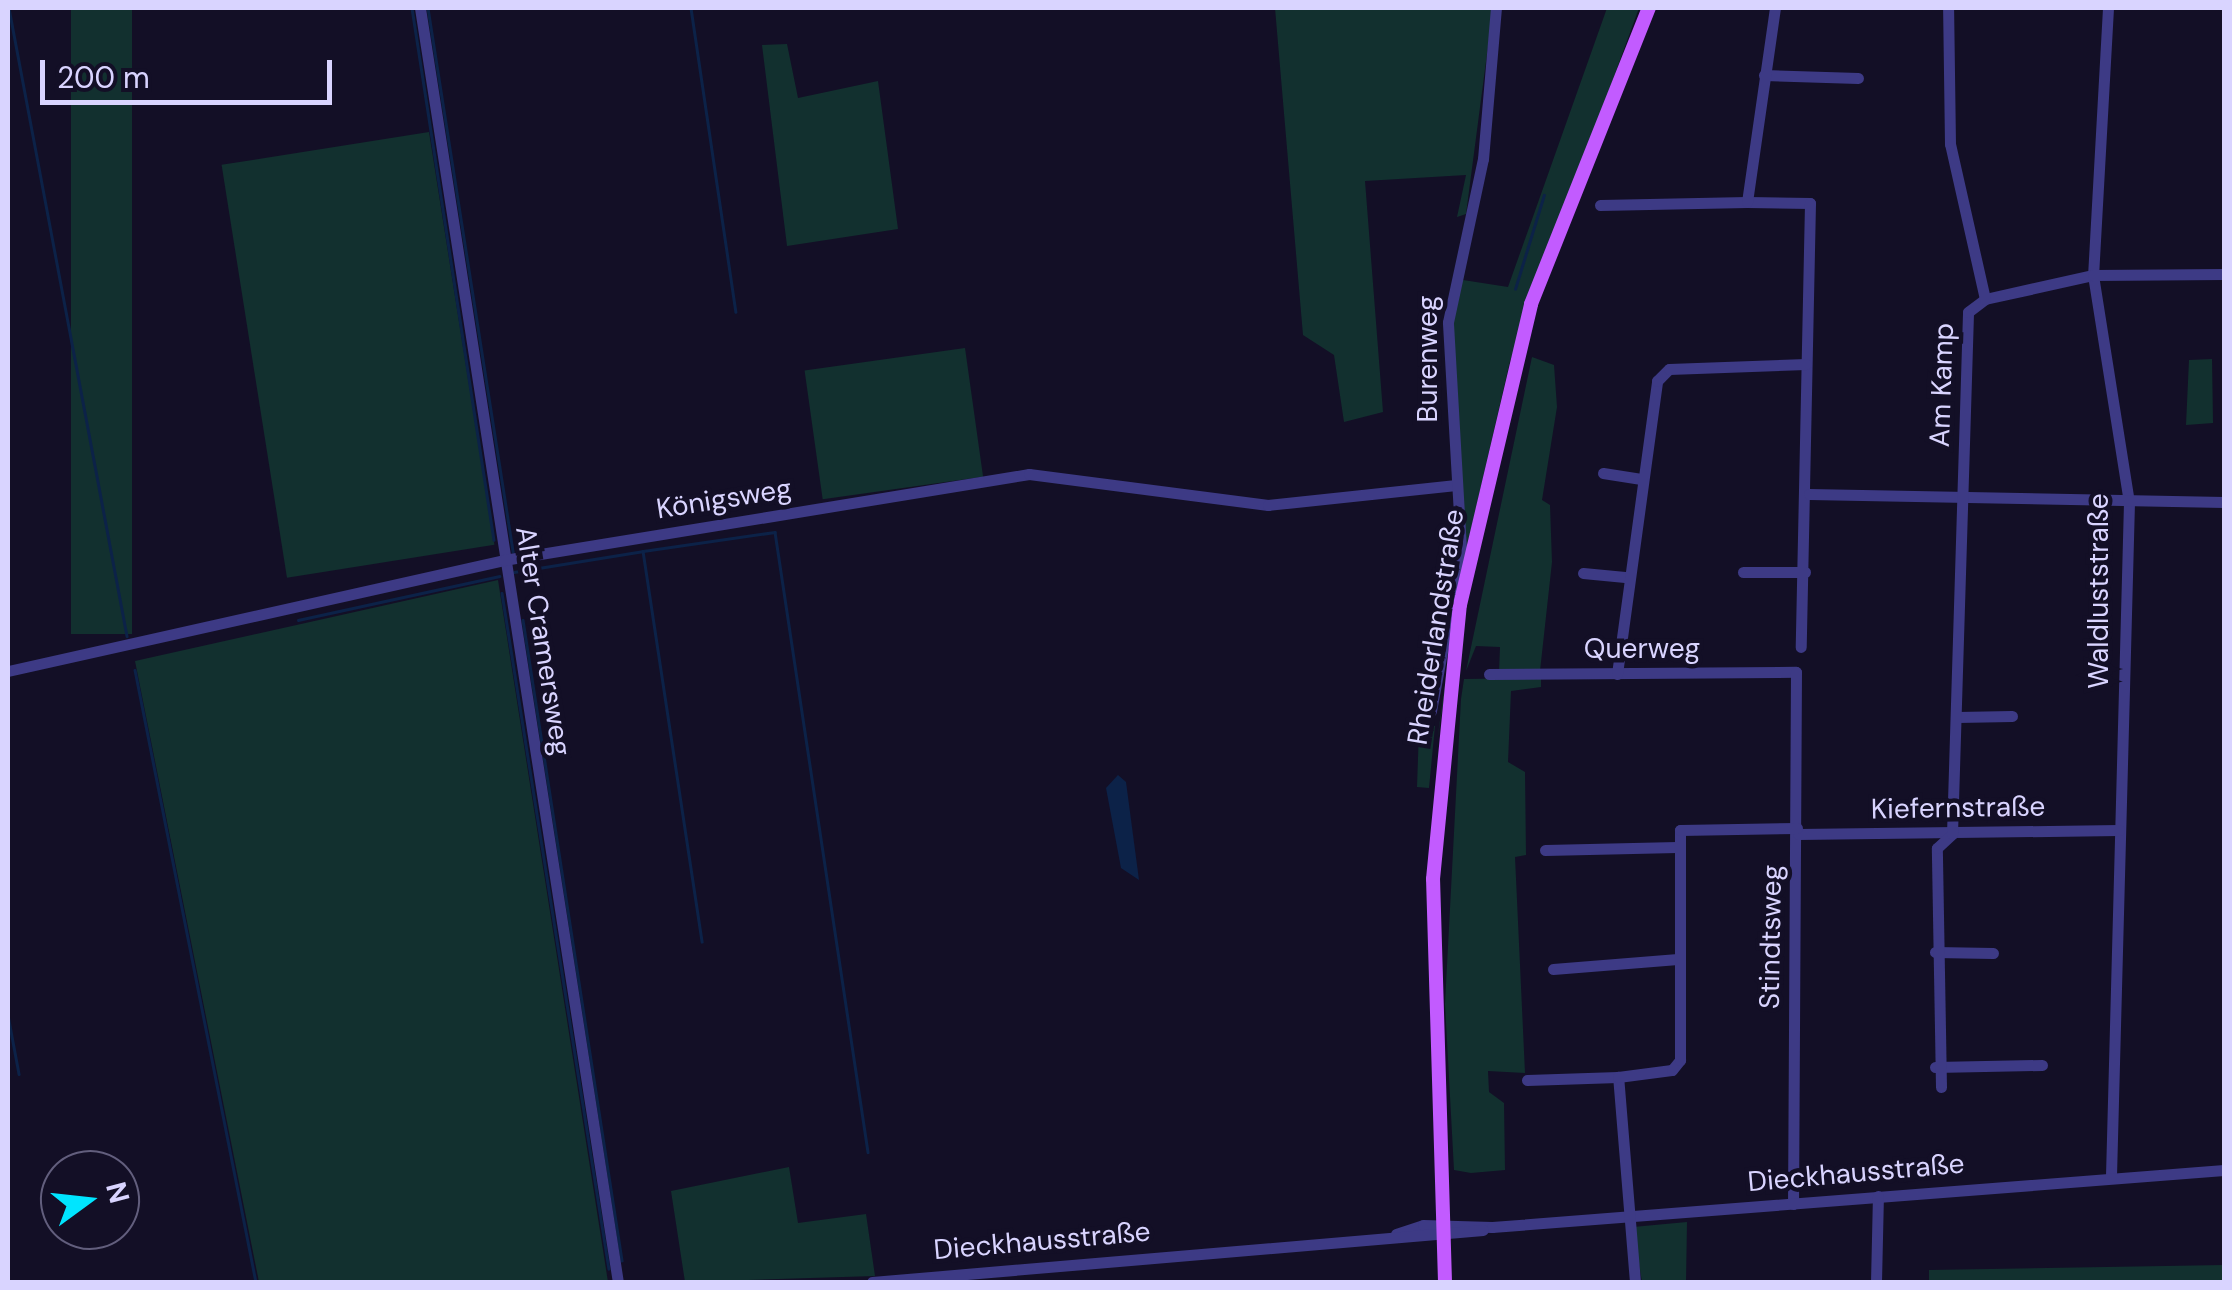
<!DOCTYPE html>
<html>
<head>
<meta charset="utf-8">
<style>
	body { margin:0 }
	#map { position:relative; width:2232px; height:1290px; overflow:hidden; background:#130f26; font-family:"DM Sans",sans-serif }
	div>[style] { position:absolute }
	.green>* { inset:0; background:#12302f; transform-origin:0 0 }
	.water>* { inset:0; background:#0c2248 }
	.stream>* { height:2.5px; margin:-1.25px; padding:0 1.25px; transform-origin:1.25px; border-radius:1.25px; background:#0c2248 }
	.minor>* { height:11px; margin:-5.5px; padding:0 5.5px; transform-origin:5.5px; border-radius:5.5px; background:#3d3a85 }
	.major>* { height:14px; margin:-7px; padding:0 7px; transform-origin:7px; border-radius:7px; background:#c25bff }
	span { translate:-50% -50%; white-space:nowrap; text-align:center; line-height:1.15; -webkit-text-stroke:9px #130f26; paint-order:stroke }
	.street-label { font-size:28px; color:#d9d4ff }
	.frame { position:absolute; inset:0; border:10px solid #d9d4ff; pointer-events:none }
	.north { position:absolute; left:40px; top:1150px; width:100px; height:100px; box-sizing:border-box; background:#130f26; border:2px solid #625e7d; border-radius:50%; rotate:75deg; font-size:28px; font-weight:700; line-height:40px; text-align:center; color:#d9d4ff }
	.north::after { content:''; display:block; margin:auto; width:35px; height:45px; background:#00e5ff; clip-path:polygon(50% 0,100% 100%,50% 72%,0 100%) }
	.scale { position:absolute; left:40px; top:60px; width:292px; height:45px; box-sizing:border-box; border:5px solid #d9d4ff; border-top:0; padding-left:12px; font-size:30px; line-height:35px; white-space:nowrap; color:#d9d4ff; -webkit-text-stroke:8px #130f26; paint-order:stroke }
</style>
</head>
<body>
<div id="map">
	<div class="green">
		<i style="left:71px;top:8px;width:61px;height:626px"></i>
		<i style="clip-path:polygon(1275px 8px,1493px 8px,1466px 214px,1457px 217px,1466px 175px,1365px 181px,1383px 412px,1344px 422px,1334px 355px,1303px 335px)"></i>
		<i style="clip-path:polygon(1607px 8px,1639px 8px,1510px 361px,1469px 538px,1437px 742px,1464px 544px,1451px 324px,1485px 167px,1463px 280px,1508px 287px)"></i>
		<i style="clip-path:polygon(787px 44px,798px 98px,878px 81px,898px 229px,787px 246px,762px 45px)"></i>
		<i style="left:429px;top:132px;width:418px;height:210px;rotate:81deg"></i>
		<i style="left:965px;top:348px;width:130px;height:162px;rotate:82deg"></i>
		<i style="clip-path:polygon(1532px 357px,1554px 365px,1557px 407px,1542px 500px,1550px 505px,1552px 562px,1540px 671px,1499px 672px,1500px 647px,1476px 646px,1466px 671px)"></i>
		<i style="clip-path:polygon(2212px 359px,2213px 423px,2186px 425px,2189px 360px)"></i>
		<i style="clip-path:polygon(498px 580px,608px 1282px,259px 1282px,135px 661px)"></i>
		<i style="clip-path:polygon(1541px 678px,1541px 687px,1511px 691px,1508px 762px,1525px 772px,1526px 855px,1515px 857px,1525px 1073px,1488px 1071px,1489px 1092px,1504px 1103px,1505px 1170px,1471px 1173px,1454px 1170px,1445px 1004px,1461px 699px,1464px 679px)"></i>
		<i style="clip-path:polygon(1420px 701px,1421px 724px,1435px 726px,1429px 788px,1417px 787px)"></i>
		<i style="clip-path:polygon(789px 1167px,798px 1223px,866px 1214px,875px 1276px,685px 1282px,671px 1191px)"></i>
		<i style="clip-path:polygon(1687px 1222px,1686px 1282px,1642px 1282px,1633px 1227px)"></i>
		<i style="clip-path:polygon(2224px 1265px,2224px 1282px,1929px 1282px,1929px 1270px)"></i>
	</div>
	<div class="water">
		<i style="clip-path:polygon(1118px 775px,1126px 782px,1139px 880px,1121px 868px,1106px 788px)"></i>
	</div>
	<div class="stream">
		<i style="left:9px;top:8px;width:639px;rotate:79.36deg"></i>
		<i style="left:412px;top:8px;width:538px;rotate:81.24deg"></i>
		<i style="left:428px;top:8px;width:550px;rotate:81.1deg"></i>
		<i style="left:691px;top:8px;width:307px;rotate:81.6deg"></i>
		<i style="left:1515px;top:289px;width:98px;rotate:-72.9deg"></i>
		<i style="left:643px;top:551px;width:133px;rotate:-8.2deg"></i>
		<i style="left:775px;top:532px;width:627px;rotate:81.47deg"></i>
		<i style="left:514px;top:572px;width:131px;rotate:-9.2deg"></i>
		<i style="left:643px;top:551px;width:395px;rotate:81.4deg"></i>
		<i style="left:502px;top:593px;width:684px;rotate:81.01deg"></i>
		<i style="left:298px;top:620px;width:206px;rotate:-12.3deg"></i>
		<i style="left:523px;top:620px;width:648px;rotate:81.21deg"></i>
		<i style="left:135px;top:670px;width:624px;rotate:78.82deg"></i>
		<i style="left:8px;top:1015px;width:60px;rotate:79.4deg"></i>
	</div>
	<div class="minor">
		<i style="left:420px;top:8px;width:1289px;rotate:81.17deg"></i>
		<i style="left:2108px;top:8px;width:267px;rotate:93.2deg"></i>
		<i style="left:2093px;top:275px;width:230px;rotate:81deg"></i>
		<i style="left:2129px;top:502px;width:676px;rotate:91.53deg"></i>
		<i style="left:1764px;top:75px;width:94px;rotate:1.8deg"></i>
		<i style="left:1747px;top:202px;width:63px;rotate:0.9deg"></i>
		<i style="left:1810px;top:203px;width:444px;rotate:91.2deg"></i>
		<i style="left:1600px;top:205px;width:147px;rotate:-1.2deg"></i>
		<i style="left:1747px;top:202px;width:196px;rotate:-81.8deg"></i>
		<i style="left:1985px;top:299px;width:111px;rotate:-12.5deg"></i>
		<i style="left:2093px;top:275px;width:131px;rotate:-0.4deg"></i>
		<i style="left:1603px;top:473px;width:37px;rotate:9deg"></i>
		<i style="left:1809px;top:494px;width:415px;rotate:1.1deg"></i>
		<i style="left:1743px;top:572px;width:62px"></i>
		<i style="left:1583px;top:573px;width:42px;rotate:5.4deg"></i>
		<i style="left:8px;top:671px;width:508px;rotate:-12.61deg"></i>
		<i style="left:504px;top:560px;width:532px;rotate:-9.3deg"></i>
		<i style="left:1029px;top:474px;width:241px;rotate:7.4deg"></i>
		<i style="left:1268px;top:505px;width:189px;rotate:-6.1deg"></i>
		<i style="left:1489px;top:674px;width:307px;rotate:-0.4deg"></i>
		<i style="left:1796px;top:672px;width:532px;rotate:90.32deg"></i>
		<i style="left:1617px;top:674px;width:296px;rotate:-82.2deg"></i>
		<i style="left:1657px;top:381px;width:17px;rotate:-45deg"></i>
		<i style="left:1669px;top:369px;width:137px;rotate:-2.1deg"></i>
		<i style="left:1431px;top:711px;width:165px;rotate:-79.5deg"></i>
		<i style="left:1461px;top:549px;width:227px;rotate:-93.3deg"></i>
		<i style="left:1448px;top:322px;width:167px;rotate:-77.9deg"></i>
		<i style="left:1483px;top:159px;width:152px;rotate:-85.1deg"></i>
		<i style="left:1957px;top:717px;width:55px;rotate:-1deg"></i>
		<i style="left:1798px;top:834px;width:321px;rotate:-0.7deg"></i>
		<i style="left:1545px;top:850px;width:132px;rotate:-1.3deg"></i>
		<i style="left:1935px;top:952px;width:58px;rotate:1deg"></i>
		<i style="left:1553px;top:969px;width:125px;rotate:-4.6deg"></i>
		<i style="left:1935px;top:1067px;width:107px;rotate:-1.1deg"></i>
		<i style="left:1527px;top:1080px;width:91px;rotate:-1.9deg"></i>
		<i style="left:1941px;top:1087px;width:239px;rotate:-91deg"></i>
		<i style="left:1937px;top:848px;width:21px;rotate:-43deg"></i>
		<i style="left:1952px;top:834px;width:522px;rotate:-88.24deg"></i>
		<i style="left:1968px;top:312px;width:21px;rotate:-37deg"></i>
		<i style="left:1985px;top:299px;width:159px;rotate:-102.7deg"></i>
		<i style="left:1950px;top:144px;width:136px;rotate:-90.8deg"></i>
		<i style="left:1396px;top:1234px;width:28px;rotate:-18deg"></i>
		<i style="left:1423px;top:1225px;width:69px;rotate:1.7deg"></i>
		<i style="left:1492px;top:1227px;width:734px;rotate:-4.45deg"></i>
		<i style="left:872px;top:1282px;width:613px;rotate:-4.86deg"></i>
		<i style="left:1635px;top:1282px;width:206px;rotate:-94.7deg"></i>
		<i style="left:1618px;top:1077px;width:54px;rotate:-7.4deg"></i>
		<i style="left:1672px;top:1070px;width:13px;rotate:-51deg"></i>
		<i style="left:1680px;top:1060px;width:230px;rotate:-90deg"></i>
		<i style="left:1680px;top:830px;width:117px;rotate:-1deg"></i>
		<i style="left:1876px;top:1282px;width:86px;rotate:-88.7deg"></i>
	</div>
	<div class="major">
		<i style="left:1445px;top:1282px;width:403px;rotate:-91.7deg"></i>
		<i style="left:1433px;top:879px;width:275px;rotate:-84.4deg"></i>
		<i style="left:1460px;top:605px;width:309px;rotate:-76.7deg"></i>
		<i style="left:1531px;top:304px;width:319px;rotate:-68.3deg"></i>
	</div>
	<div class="street-label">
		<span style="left:1428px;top:359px;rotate:-90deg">Burenweg</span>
		<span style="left:1942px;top:385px;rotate:-88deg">Am Kamp</span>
		<span style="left:724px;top:499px;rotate:-9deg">Königsweg</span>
		<span style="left:2099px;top:591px;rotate:-90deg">Waldluststraße</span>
		<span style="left:1436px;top:627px;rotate:-81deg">Rheiderlandstraße</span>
		<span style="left:543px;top:641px;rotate:81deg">Alter Cramersweg</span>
		<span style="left:1642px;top:649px">Querweg</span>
		<span style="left:1958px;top:808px;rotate:-1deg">Kiefernstraße</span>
		<span style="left:1771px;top:937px;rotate:-89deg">Stindtsweg</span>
		<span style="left:1856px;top:1173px;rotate:-5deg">Dieckhausstraße</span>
		<span style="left:1042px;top:1241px;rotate:-5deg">Dieckhausstraße</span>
	</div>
	<div class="frame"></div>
	<div class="north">N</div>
	<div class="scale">200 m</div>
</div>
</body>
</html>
